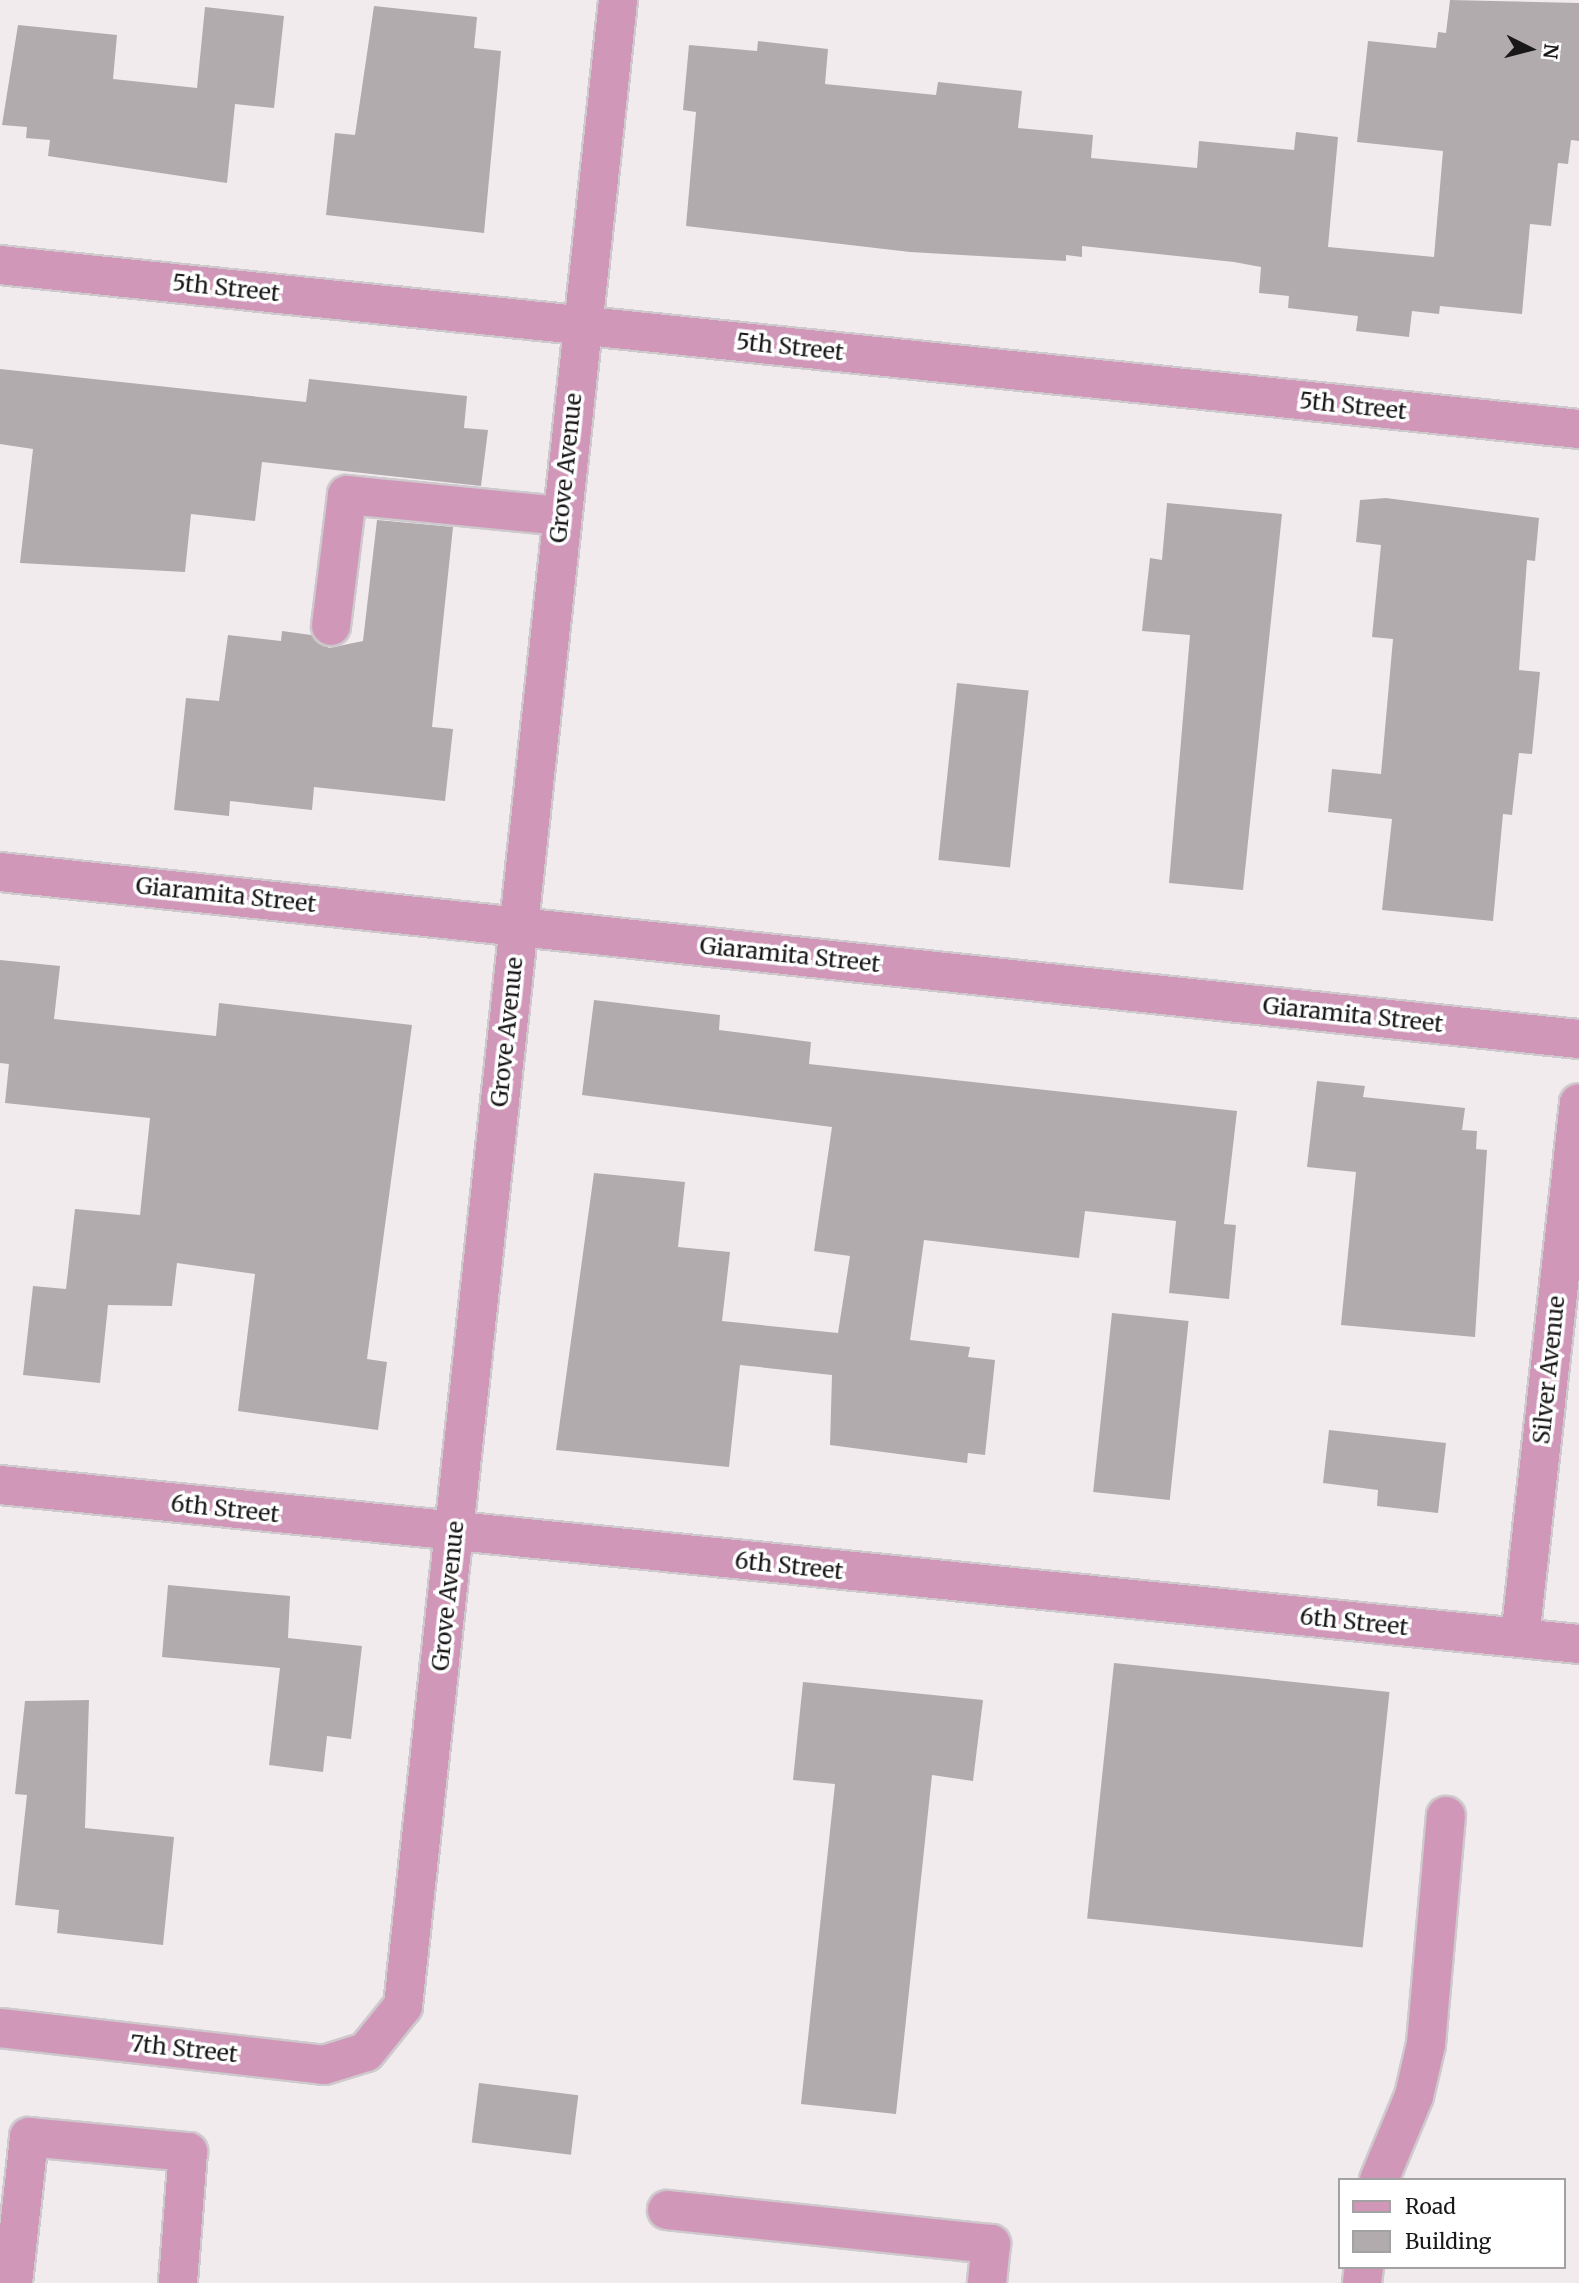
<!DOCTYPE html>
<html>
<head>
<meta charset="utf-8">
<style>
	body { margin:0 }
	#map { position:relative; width:1579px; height:2283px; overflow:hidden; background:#f1ebee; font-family:Merriweather,serif }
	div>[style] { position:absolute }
	.building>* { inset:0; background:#b1abae; transform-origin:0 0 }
	.roads { filter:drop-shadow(2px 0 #cec9cc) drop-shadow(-2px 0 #cec9cc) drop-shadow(0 2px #cec9cc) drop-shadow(0 -2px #cec9cc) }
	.minor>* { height:38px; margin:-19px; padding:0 19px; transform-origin:19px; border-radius:19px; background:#d097b9 }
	span { translate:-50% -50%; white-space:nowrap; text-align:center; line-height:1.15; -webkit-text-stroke:7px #fff; paint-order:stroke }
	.street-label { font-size:23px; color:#191718 }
	.legend { position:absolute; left:1338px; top:2178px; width:228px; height:91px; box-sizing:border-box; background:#fff; border:2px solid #a3a2a3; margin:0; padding:9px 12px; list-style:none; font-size:21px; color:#191718 }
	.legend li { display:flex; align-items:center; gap:14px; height:35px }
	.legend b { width:35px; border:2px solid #a3a2a3 }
	.north { position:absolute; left:1495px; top:14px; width:70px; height:70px; -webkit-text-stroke:5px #fff; paint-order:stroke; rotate:96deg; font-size:19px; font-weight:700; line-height:28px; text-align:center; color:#191718 }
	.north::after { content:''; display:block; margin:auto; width:24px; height:32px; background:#191718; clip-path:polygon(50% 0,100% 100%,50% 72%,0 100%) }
</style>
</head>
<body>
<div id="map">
	<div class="building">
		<i style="clip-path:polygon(1450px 0,1579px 3px,1579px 141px,1571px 140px,1568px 164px,1558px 163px,1551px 226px,1530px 224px,1522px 314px,1440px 306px,1439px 314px,1412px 311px,1409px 337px,1356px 331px,1358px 316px,1288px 308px,1289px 296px,1259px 293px,1261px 267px,1234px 262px,1082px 246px,1082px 257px,1066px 255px,1066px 261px,910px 252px,686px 226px,696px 112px,683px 110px,689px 45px,757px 51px,758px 41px,828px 49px,825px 84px,936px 95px,938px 82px,1022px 91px,1018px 128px,1093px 135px,1091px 158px,1197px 168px,1199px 141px,1294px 150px,1296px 132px,1338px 137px,1328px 247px,1434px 257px,1443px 151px,1357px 142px,1368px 41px,1436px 48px,1438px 32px,1446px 33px)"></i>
		<i style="clip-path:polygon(374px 6px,477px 17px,474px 48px,501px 51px,484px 233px,326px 215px,335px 133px,355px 135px)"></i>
		<i style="clip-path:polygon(205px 7px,284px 16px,274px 108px,235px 104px,227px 183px,48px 156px,50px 140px,26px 138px,27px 127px,2px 125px,18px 25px,117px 35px,113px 79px,197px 88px)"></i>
		<i style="clip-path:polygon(0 369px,306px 402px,309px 379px,467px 396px,464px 428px,488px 430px,481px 486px,262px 462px,255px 521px,191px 514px,185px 572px,20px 563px,33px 449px,0 444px)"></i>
		<i style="clip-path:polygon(1386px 498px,1539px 518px,1535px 561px,1527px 560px,1519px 670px,1540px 672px,1532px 754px,1519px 753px,1512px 815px,1503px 814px,1493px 921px,1382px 910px,1392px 819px,1328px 812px,1332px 769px,1381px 774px,1393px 639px,1372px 637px,1381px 545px,1356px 542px,1360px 500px)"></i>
		<i style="clip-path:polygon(1167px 503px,1282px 514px,1243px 890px,1169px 883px,1190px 635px,1142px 631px,1150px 558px,1162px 560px)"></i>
		<i style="clip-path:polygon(377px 520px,453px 527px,432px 727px,453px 729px,445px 801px,314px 787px,312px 810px,230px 801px,229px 816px,174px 810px,186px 698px,219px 701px,228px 635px,281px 641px,282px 631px,311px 635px,329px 648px,363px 641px)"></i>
		<i style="left:957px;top:683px;width:72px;height:178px;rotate:6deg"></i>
		<i style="clip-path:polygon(0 960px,60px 966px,54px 1019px,216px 1036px,219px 1003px,412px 1025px,367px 1359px,387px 1362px,378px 1430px,238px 1411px,255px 1274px,177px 1263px,172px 1306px,108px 1305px,100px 1383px,23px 1375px,33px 1286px,66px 1289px,75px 1209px,140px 1215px,150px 1118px,5px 1103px,9px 1064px,0 1063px)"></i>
		<i style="clip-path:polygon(594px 1000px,720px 1015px,719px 1030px,811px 1042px,809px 1064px,1237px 1111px,1224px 1224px,1236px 1225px,1229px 1299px,1169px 1293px,1176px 1221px,1085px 1211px,1079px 1258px,924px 1240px,910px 1340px,970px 1347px,968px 1357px,995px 1360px,985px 1455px,968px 1453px,967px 1463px,830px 1445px,832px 1375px,740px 1365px,729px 1467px,556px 1450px,594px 1173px,685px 1182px,678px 1247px,730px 1252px,722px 1321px,838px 1333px,850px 1256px,814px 1251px,832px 1127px,582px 1095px)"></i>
		<i style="clip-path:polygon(1317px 1081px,1365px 1086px,1363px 1097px,1465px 1108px,1462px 1130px,1477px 1131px,1476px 1149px,1487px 1150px,1475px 1337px,1341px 1325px,1356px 1172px,1307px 1167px)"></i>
		<i style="left:1112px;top:1313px;width:77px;height:180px;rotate:6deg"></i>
		<i style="clip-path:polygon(1329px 1430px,1446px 1443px,1438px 1513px,1377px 1506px,1378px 1490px,1323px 1483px)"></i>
		<i style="clip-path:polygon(168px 1585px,290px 1596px,288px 1638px,362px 1646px,351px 1739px,327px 1736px,323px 1772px,269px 1765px,280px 1668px,162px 1657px)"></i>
		<i style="left:1114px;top:1663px;width:277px;height:257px;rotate:6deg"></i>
		<i style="clip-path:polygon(803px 1682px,983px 1700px,973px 1781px,932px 1775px,896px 2114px,801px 2104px,835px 1784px,793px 1780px)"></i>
		<i style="clip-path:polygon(89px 1700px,85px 1828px,174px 1837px,163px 1945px,57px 1933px,59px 1910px,15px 1905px,27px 1795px,15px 1794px,25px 1701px)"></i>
		<i style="left:479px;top:2083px;width:100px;height:60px;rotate:7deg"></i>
	</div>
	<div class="roads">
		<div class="minor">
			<i style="left:0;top:265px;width:1587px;rotate:5.93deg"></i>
			<i style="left:331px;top:626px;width:132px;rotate:-83deg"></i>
			<i style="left:347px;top:495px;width:215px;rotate:5.6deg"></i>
			<i style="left:0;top:872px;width:1588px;rotate:6.04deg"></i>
			<i style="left:0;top:1485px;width:1587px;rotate:5.75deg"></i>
			<i style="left:1520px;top:1638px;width:538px;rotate:-83.71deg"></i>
			<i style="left:0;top:2028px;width:326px;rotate:6.5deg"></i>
			<i style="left:324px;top:2065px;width:44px;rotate:-17.2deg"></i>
			<i style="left:366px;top:2052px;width:59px;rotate:-51.2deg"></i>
			<i style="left:403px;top:2006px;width:2017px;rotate:-83.88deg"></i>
			<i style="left:1379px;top:2180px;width:91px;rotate:-67.4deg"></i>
			<i style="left:1414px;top:2096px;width:53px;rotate:-77deg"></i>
			<i style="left:1426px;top:2044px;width:229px;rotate:-85deg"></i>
			<i style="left:667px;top:2210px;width:326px;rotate:6deg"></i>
			<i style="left:991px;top:2244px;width:39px;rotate:96deg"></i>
			<i style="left:13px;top:2283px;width:147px;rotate:-83.7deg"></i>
			<i style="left:29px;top:2137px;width:160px;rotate:5.4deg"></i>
			<i style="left:188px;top:2152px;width:131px;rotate:94.4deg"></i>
			<i style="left:1362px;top:2283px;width:16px;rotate:-83deg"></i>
		</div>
	</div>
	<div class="street-label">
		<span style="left:226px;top:288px;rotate:6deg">5th Street</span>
		<span style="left:790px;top:347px;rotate:6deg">5th Street</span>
		<span style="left:1353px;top:406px;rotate:6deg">5th Street</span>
		<span style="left:566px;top:468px;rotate:-84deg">Grove Avenue</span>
		<span style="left:226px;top:895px;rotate:6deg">Giaramita Street</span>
		<span style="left:790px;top:955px;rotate:6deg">Giaramita Street</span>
		<span style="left:1353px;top:1015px;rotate:6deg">Giaramita Street</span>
		<span style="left:507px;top:1032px;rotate:-84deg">Grove Avenue</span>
		<span style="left:1549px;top:1370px;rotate:-84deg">Silver Avenue</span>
		<span style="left:225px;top:1509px;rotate:6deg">6th Street</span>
		<span style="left:789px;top:1566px;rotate:6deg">6th Street</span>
		<span style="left:448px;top:1596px;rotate:-84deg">Grove Avenue</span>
		<span style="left:1354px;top:1622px;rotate:6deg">6th Street</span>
		<span style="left:184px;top:2049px;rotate:6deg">7th Street</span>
	</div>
	<ul class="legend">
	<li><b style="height:9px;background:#d097b9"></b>Road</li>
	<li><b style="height:19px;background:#b1abae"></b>Building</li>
	</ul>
	<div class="north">N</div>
</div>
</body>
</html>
